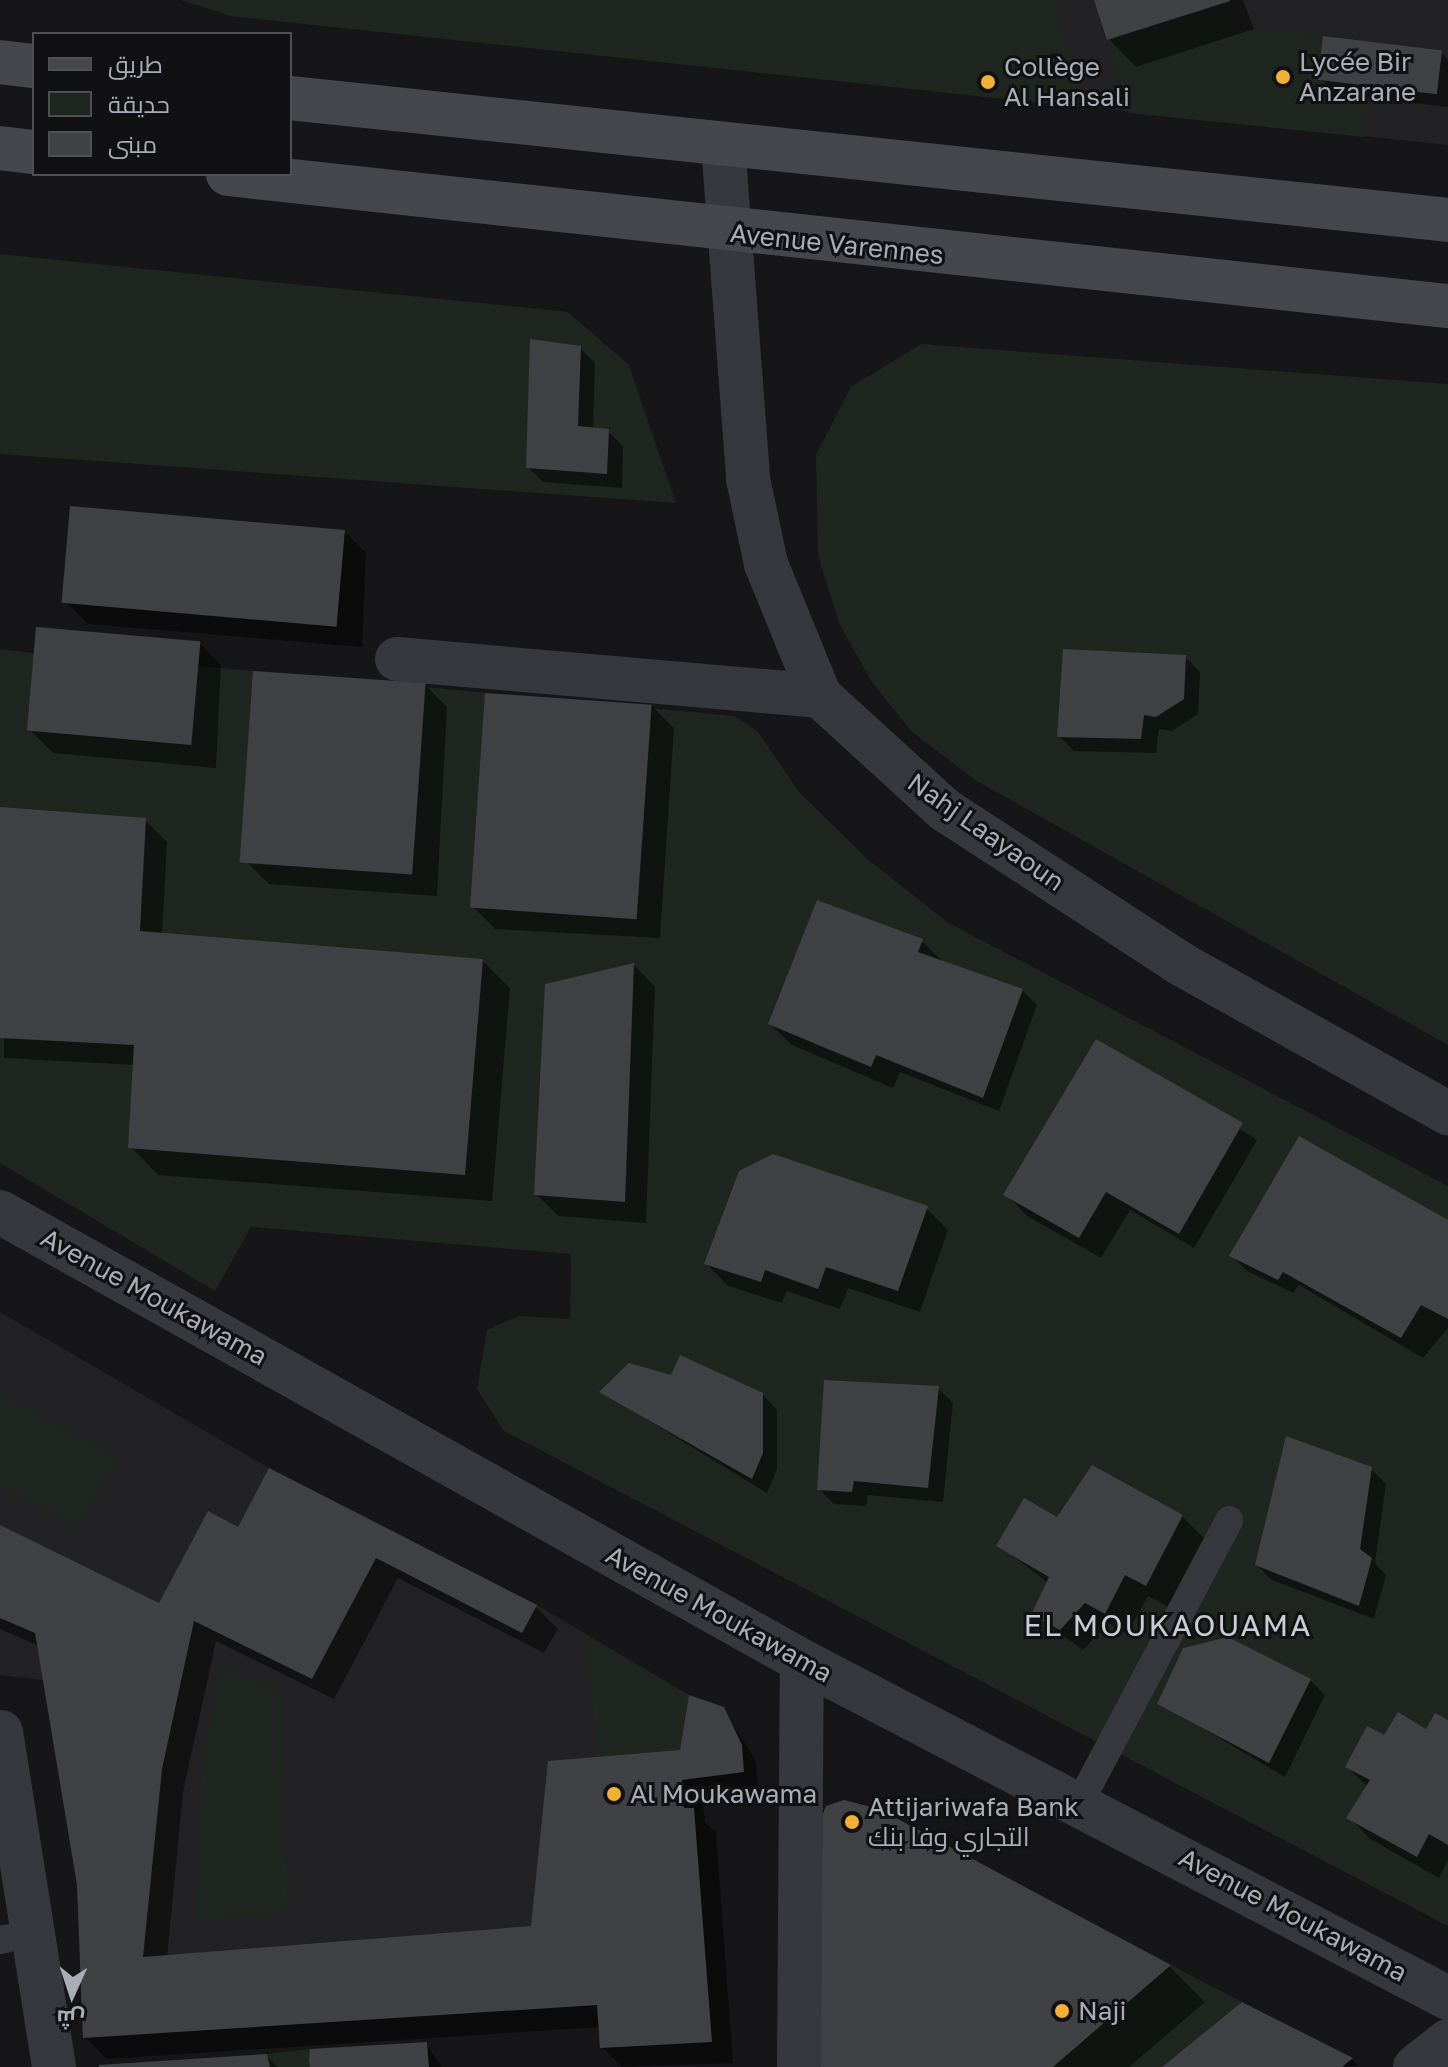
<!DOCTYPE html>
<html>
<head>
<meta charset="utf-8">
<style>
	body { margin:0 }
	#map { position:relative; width:1448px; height:2067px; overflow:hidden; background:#161618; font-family:"Golos Text",Cairo,sans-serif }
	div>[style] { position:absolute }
	.built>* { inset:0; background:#222225 }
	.green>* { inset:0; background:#1e261f }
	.shadow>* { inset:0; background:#0007 }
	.building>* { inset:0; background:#404145; transform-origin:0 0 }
	.service>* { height:28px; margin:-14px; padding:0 14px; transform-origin:14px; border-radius:14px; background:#37383d }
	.minor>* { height:44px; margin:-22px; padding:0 22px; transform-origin:22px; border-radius:22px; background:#37383d }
	.secondary>* { height:44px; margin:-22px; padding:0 22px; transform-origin:22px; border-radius:22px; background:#45474d }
	.dots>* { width:22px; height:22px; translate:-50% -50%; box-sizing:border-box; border:4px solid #111113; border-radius:50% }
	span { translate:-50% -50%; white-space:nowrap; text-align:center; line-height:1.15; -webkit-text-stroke:6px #111113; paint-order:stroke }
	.poi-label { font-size:26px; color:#a8adb8 }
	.left { translate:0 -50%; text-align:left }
	.street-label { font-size:26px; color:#a8adb8 }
	.quarter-label { font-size:30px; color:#c9ccd4; letter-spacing:2px }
	.legend { position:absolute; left:32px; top:32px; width:260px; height:144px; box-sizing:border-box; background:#111113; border:2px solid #4d4f55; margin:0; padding:10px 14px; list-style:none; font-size:24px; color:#a8adb8 }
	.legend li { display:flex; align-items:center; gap:16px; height:40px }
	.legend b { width:40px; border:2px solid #4d4f55 }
	.north { position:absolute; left:32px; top:1955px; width:80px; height:80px; -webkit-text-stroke:6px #111113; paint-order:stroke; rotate:183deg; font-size:22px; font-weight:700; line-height:32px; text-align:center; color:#a8adb8 }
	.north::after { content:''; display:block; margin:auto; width:28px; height:36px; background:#a8adb8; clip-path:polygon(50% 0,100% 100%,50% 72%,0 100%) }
</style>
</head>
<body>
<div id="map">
	<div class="built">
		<i style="clip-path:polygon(181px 0,1448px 0,1448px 145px,231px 16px)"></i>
		<i style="clip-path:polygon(0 1312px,269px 1468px,537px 1605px,689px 1695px,680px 1750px,684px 1807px,694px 1808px,712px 2042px,600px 2048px,597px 2005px,83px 2038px,77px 1884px,43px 1680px,0 1675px)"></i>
	</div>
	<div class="green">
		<i style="clip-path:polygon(181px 0,1053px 0,1088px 108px,231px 16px)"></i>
		<i style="clip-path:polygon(1227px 2px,1238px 27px,1373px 42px,1364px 137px,1129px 113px,1107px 40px)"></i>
		<i style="clip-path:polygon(0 254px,568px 312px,629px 365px,676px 503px,0 454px)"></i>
		<i style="clip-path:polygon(921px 344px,1448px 384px,1448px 1045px,975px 780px,912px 732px,871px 681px,839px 623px,818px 555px,816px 455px,851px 387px)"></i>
		<i style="clip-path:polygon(36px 627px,200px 641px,199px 666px,735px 716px,758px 732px,799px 792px,865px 857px,947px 922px,1448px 1186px,1448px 1926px,504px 1431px,477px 1389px,487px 1330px,519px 1316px,570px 1319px,571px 1254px,251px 1227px,215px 1291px,0 1163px,0 649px,34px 653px)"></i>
		<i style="clip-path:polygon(0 1395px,118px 1456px,78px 1527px,0 1487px)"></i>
		<i style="clip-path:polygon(587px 1637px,689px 1695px,680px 1750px,597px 1757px)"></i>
		<i style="clip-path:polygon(220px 1667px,283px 1693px,287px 1910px,195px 1922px,202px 1772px)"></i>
		<i style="clip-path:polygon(1171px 1965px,1242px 2002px,1162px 2067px,1053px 2067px)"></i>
		<i style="clip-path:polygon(310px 2049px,310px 2067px,270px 2067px,267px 2054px)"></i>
	</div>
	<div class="shadow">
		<i style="clip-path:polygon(1096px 0,1243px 0,1254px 29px,1136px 67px,1109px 39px)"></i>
		<i style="clip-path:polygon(1441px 52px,1448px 60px,1448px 107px,1336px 94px,1321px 79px)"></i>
		<i style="clip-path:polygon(580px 348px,595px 363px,593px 429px,608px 431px,623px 446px,622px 488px,543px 482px,528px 467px)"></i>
		<i style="clip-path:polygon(344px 531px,366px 553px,362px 647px,88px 624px,66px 602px)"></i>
		<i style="clip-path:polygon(199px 643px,221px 665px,216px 768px,53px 753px,31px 731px)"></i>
		<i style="clip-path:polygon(1185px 657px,1200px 672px,1198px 714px,1172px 731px,1159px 729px,1156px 753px,1074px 751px,1059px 736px)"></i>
		<i style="clip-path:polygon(425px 685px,447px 707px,437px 896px,269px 884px,247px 862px)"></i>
		<i style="clip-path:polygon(652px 706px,674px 728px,660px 938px,495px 929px,473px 907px)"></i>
		<i style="clip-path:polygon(0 809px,145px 820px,167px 842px,162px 935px,482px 960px,510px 988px,492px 1201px,158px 1175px,131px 1147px,135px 1065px,4px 1058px)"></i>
		<i style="clip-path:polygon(922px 941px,944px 963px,1022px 990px,1037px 1005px,999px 1111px,900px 1072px,893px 1088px,792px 1045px,770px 1024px)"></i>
		<i style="clip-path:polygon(634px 965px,655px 987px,646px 1223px,558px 1216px,536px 1194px)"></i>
		<i style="clip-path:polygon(1170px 1083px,1257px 1140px,1194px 1248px,1130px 1210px,1101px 1258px,1027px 1216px,1006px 1194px)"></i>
		<i style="clip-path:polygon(926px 1208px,948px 1230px,920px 1312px,848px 1288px,840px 1309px,787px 1291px,782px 1303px,728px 1286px,707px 1264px)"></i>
		<i style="clip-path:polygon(1448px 1222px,1448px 1328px,1423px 1358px,1299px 1285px,1293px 1293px,1247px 1271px,1232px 1256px)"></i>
		<i style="clip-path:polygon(673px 1377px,762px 1394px,777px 1410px,777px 1469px,767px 1493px,602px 1392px)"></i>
		<i style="clip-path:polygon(938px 1388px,953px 1403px,943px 1502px,868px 1495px,866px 1506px,834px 1504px,819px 1489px)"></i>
		<i style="clip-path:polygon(1092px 1468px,1182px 1516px,1204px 1538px,1168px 1607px,1148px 1596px,1127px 1634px,1108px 1623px,1083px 1650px,1034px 1615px,1048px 1583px,999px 1545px,1057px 1520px)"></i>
		<i style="clip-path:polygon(1371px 1469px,1386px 1484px,1375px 1563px,1386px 1575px,1374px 1619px,1272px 1580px,1257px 1565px)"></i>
		<i style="clip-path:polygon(269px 1470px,536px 1607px,558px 1629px,544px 1653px,398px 1578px,334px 1699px,216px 1641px,183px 1792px,167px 1957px,533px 1928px,723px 1709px,756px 1761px,758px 1787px,702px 1794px,705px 1822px,716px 1832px,733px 2063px,622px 2067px,602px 2047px,601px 2027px,107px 2059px,85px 2038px,80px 1884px,39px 1646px,0 1629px,0 1531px,160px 1605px,239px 1530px)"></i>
		<i style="clip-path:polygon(1310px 1680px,1325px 1695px,1285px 1777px,1160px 1703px)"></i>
		<i style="clip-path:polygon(1448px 1723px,1448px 1860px,1439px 1878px,1370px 1839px,1349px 1817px,1368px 1787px,1347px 1767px,1385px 1738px)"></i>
		<i style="clip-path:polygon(861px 1803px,1169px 1966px,1205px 2002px,1129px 2067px,818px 2067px,828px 1808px)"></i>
		<i style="clip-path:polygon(1242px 2004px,1352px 2060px,1358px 2066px,1165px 2067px)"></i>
		<i style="clip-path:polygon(426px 2044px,442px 2067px,315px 2067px)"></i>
		<i style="clip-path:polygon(266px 2056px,278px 2067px,93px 2067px)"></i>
	</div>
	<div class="building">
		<i style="clip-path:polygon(1094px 0,1230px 0,1230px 1px,1107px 40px)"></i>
		<i style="left:1323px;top:36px;width:120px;height:44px;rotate:7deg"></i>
		<i style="clip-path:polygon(530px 339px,581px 346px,578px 426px,609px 429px,607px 474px,526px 468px)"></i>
		<i style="left:70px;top:506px;width:276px;height:97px;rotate:5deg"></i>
		<i style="left:36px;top:627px;width:165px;height:104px;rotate:5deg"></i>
		<i style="clip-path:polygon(1063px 649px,1186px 655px,1184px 699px,1156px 717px,1144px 715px,1141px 739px,1057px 737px)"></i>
		<i style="left:253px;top:671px;width:173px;height:192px;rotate:4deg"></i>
		<i style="left:485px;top:693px;width:167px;height:215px;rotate:4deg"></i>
		<i style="clip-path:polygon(0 807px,146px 818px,140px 931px,483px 959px,465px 1175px,128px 1148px,134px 1045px,0 1038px)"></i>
		<i style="clip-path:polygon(817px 900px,923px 939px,918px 952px,1023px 989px,983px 1098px,876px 1055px,871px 1067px,768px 1024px)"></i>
		<i style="clip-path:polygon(634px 963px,625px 1202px,534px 1195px,545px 984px)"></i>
		<i style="clip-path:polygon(1096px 1039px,1243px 1123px,1179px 1234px,1106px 1192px,1079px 1238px,1003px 1195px)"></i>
		<i style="clip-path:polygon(1299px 1136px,1448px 1220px,1448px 1319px,1421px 1305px,1401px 1338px,1283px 1272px,1278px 1280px,1229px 1256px)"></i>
		<i style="clip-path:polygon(773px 1154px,928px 1206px,898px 1291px,826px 1267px,818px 1289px,765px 1270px,761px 1282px,704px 1264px,739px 1171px)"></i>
		<i style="clip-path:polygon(680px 1355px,763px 1393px,763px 1453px,752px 1479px,599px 1392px,629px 1363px,671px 1375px)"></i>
		<i style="clip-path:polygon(824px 1380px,939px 1386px,928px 1488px,854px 1481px,852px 1492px,817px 1490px)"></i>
		<i style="clip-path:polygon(1286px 1436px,1372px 1467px,1360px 1549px,1372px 1558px,1359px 1606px,1255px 1565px)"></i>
		<i style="clip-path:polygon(1092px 1465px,1183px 1515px,1146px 1586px,1125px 1575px,1105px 1614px,1085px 1603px,1060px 1630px,1031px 1615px,1049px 1577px,996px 1546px,1024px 1498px,1057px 1517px)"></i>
		<i style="clip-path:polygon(269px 1468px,537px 1605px,522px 1633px,376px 1558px,312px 1679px,194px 1621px,162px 1769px,143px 1957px,531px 1926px,548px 1761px,680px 1750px,689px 1695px,724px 1707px,742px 1745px,744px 1772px,682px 1780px,684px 1808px,694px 1808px,712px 2042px,600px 2048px,597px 2005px,83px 2038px,77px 1885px,35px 1633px,0 1618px,0 1525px,159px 1603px,208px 1511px,238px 1527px)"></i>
		<i style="clip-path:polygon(1228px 1637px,1311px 1679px,1269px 1763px,1157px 1704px,1183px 1648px)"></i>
		<i style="clip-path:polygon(1398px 1712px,1426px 1729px,1435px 1713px,1448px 1720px,1448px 1845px,1429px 1834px,1417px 1857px,1346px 1818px,1370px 1780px,1345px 1767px,1367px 1726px,1384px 1735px)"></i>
		<i style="clip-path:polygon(844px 1800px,879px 1809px,1171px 1965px,1053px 2067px,816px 2067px,820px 1821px,826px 1806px)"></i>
		<i style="clip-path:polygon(1242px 2002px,1353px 2058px,1342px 2067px,1162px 2067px)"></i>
		<i style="clip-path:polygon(427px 2042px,429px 2067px,310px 2067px,309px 2061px,310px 2049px)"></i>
		<i style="clip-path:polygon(267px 2054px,270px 2067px,99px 2067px,99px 2065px)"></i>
	</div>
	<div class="service">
		<i style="left:1080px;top:1802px;width:319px;rotate:-62.1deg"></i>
		<i style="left:0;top:1940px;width:33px;rotate:-12deg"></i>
	</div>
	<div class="minor">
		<i style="left:723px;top:144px;width:336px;rotate:85.7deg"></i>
		<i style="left:748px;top:479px;width:87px;rotate:78deg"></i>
		<i style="left:766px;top:564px;width:143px;rotate:67.8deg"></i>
		<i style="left:820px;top:696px;width:169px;rotate:42.4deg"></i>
		<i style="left:945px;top:810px;width:282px;rotate:33.1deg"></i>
		<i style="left:1181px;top:964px;width:306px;rotate:29.2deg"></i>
		<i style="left:397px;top:659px;width:425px;rotate:5deg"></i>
		<i style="left:0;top:1212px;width:919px;rotate:29.24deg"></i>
		<i style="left:802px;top:1661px;width:729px;rotate:27.55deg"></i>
		<i style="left:1px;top:1732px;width:339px;rotate:81deg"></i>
		<i style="left:799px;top:2067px;width:406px;rotate:-89.6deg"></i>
		<i style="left:1415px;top:2067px;width:42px;rotate:-38.2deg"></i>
	</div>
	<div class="secondary">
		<i style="left:0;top:62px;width:34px;rotate:7deg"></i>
		<i style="left:290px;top:98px;width:1164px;rotate:6.01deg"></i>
		<i style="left:0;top:148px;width:34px;rotate:7deg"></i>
		<i style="left:228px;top:174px;width:1227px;rotate:6.18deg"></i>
	</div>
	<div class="dots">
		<i style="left:1283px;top:77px;background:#f2b134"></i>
		<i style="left:988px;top:82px;background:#f2b134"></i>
		<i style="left:614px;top:1794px;background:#f2b134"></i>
		<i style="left:852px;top:1822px;background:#f2b134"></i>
		<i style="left:1062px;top:2011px;background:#f2b134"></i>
	</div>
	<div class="poi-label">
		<span class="left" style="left:1299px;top:77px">Lycée Bir<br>Anzarane</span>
		<span class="left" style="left:1004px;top:82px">Collège<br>Al Hansali</span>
		<span class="left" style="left:630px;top:1794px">Al Moukawama</span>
		<span class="left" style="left:868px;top:1822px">Attijariwafa Bank<br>التجاري وفا بنك</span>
		<span class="left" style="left:1078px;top:2011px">Naji</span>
	</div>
	<div class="street-label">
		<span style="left:837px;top:244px;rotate:6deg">Avenue Varennes</span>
		<span style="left:986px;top:832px;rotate:35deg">Nahj Laayaoun</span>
		<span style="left:154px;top:1297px;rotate:29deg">Avenue Moukawama</span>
		<span style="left:719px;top:1614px;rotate:29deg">Avenue Moukawama</span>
		<span style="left:1293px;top:1915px;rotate:28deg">Avenue Moukawama</span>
	</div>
	<div class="quarter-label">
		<span style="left:1168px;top:1625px">EL MOUKAOUAMA</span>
	</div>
	<ul class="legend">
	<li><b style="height:10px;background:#45474d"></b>طريق</li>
	<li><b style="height:22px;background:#1e261f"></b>حديقة</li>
	<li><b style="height:22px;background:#404145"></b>مبنى</li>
	</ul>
	<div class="north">ش</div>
</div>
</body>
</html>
